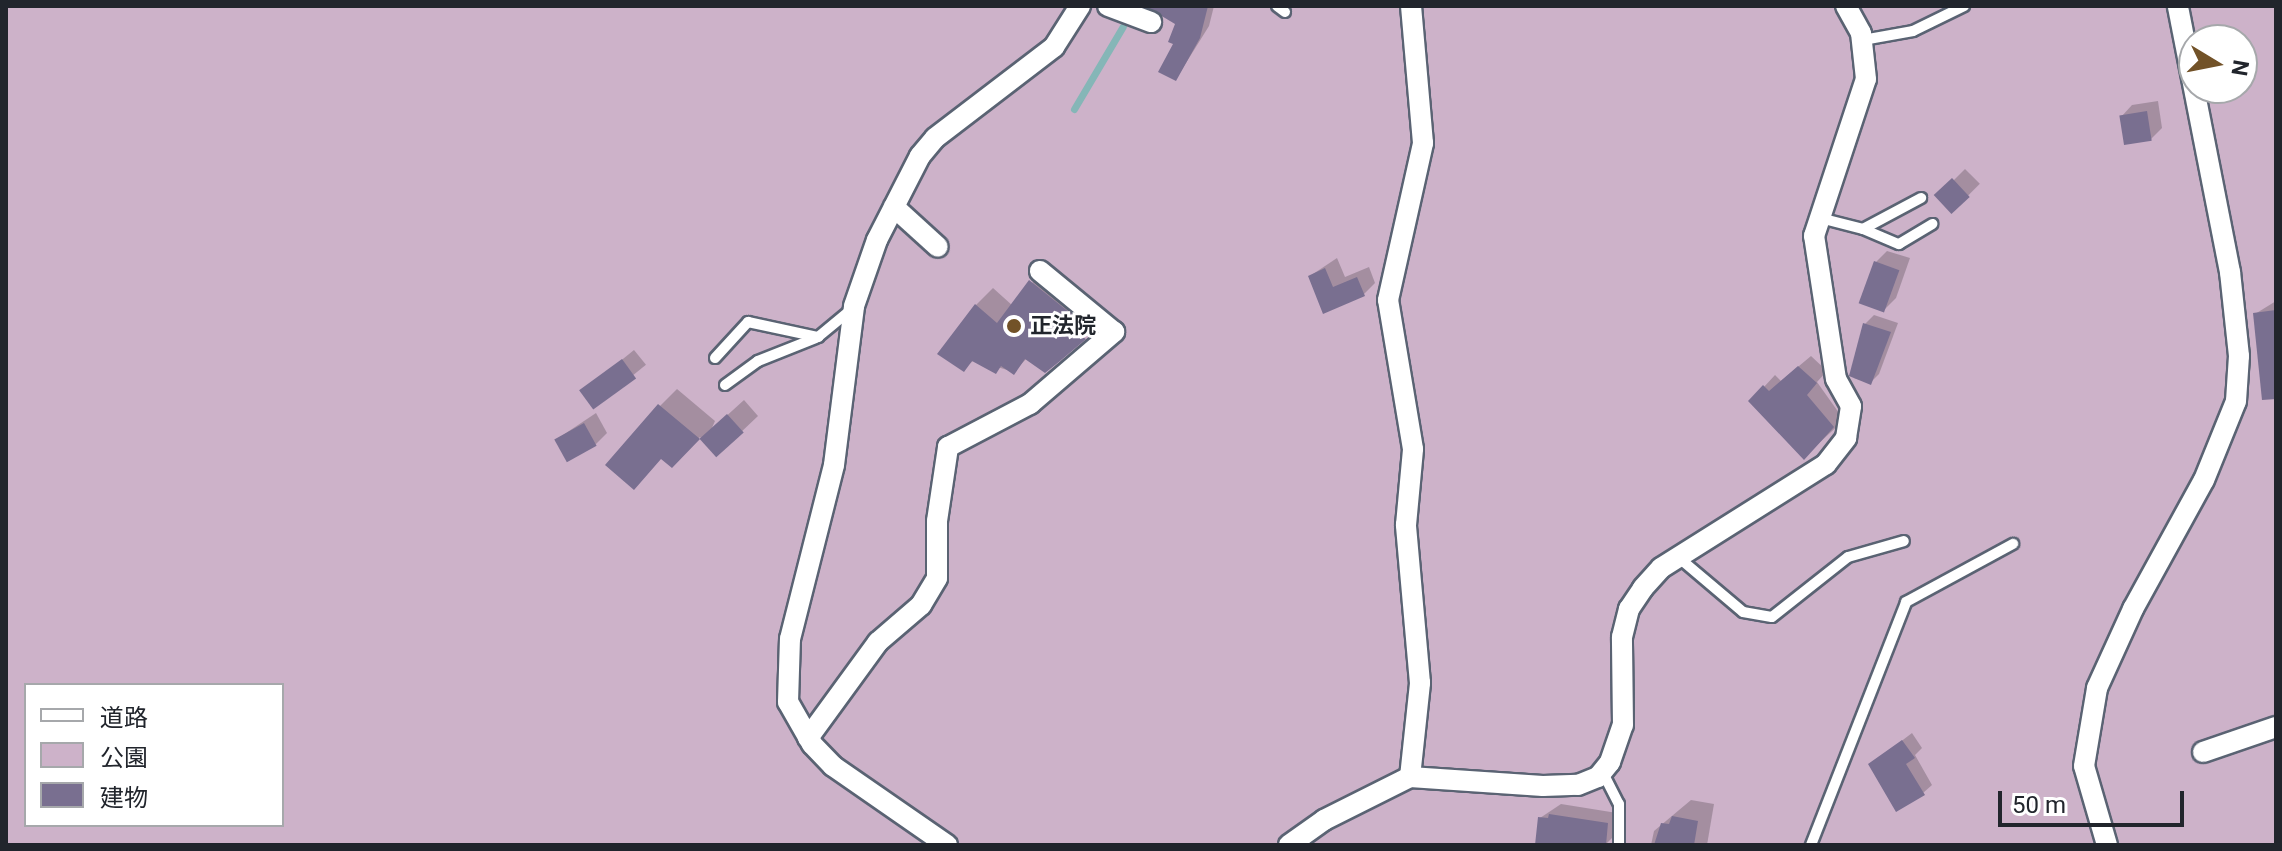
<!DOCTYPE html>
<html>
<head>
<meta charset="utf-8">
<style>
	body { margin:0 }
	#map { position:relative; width:2282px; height:851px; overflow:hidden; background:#dce5f8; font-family:Roboto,"Noto Sans JP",sans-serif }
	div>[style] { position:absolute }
	.green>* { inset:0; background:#cdb2c9 }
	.shadow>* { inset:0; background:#0003; transform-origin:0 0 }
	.stream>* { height:7px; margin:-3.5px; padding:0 3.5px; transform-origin:3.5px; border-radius:3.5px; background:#85b6b7 }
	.building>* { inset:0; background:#796f90; transform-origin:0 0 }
	.roads { filter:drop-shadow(2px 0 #5a6373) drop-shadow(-2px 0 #5a6373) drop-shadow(0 2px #5a6373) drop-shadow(0 -2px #5a6373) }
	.service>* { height:10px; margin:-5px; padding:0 5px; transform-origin:5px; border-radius:5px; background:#fff }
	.minor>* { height:20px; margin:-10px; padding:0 10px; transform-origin:10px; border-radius:10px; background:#fff }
	.dots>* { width:22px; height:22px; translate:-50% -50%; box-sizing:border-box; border:4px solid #fff; border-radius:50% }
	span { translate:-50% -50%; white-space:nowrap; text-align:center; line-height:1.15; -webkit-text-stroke:6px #fff; paint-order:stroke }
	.poi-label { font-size:22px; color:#21252c; font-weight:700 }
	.left { translate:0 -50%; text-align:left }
	.frame { position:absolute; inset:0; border:8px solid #21252c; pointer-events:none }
	.legend { position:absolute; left:24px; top:683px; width:260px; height:144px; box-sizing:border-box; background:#fff; border:2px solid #a6a8ab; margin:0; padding:10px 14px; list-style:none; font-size:24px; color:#21252c }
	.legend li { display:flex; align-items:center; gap:16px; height:40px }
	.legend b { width:40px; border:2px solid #a6a8ab }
	.north { position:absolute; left:2178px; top:24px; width:80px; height:80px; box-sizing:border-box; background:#fff; border:2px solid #a6a8ab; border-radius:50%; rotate:100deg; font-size:22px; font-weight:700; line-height:32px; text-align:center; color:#21252c }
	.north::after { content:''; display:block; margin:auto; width:28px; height:36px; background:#725228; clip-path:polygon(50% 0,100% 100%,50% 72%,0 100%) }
	.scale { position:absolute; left:1998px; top:791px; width:186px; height:36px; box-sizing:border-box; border:4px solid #21252c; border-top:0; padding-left:10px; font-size:24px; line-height:28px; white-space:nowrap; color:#21252c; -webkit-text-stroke:6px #fff; paint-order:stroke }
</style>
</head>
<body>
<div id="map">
	<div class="green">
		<i style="clip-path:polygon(evenodd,6px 6px,2276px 6px,2276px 845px,6px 845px,6px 6px,2194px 40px,2242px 40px,2242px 88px,2194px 88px,2194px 40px,6px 6px,26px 685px,282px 685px,282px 825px,26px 825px,26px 685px)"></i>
	</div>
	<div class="shadow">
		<i style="clip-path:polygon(1172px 6px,1214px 6px,1209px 26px,1176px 79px,1178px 23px)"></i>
		<i style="clip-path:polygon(2158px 101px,2162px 128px,2151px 139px,2121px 117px,2132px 105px)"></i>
		<i style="left:1965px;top:169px;width:21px;height:39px;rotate:45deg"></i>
		<i style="clip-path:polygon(1887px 251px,1910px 258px,1896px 298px,1885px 309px,1876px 262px)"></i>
		<i style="clip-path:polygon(1337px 258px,1345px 277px,1369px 267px,1375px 283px,1364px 294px,1324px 311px,1310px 276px)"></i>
		<i style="clip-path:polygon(1047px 265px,1091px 299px,1084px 311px,1101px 321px,1045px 370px,1027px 358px,1014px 372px,974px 360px,964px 369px,976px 305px,993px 288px,1013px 306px)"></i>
		<i style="clip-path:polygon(2276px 301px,2276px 381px,2255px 314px)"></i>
		<i style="clip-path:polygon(1874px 315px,1898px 323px,1879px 374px,1870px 383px,1854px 378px,1865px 324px)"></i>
		<i style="left:634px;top:350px;width:19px;height:65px;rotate:51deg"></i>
		<i style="clip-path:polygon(1811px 356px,1827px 371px,1817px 382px,1844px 420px,1804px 457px,1751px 401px,1775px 375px,1781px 381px)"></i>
		<i style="clip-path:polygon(677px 389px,715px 421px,711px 430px,744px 400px,758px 416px,717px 455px,700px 437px,672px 465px,660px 406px)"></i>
		<i style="clip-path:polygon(596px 413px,607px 433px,596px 444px,557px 439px)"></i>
		<i style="clip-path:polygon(1912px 733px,1922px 748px,1915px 755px,1932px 785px,1923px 793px,1870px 765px)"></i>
		<i style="clip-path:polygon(1691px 800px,1714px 804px,1707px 845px,1651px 845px,1654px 831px)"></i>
		<i style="clip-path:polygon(1561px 804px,1617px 813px,1615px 835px,1605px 845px,1537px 845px,1540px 818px)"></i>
	</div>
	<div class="stream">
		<i style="left:1074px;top:109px;width:96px;rotate:-59.4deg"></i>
	</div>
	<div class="building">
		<i style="clip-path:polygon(1145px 6px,1208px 6px,1200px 38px,1176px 81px,1158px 72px,1173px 44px,1168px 42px,1175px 24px)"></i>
		<i style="left:2147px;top:111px;width:30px;height:28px;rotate:81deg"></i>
		<i style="left:1952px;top:178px;width:26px;height:25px;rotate:47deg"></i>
		<i style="left:1874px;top:261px;width:27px;height:45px;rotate:20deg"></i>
		<i style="clip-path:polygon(1325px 268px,1333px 287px,1357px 277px,1365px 296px,1323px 314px,1308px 276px)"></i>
		<i style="clip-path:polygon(1029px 280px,1075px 317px,1068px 329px,1086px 339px,1060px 361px,1045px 373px,1025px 359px,1014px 375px,1001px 366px,996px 374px,972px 361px,964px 372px,937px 354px,975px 304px,997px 323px)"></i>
		<i style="clip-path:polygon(2276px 310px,2276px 399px,2262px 400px,2253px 313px)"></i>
		<i style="clip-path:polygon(1863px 323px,1891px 332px,1871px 385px,1849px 376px)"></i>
		<i style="left:622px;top:359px;width:24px;height:53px;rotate:54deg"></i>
		<i style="clip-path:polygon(1798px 366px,1817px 383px,1807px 395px,1834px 427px,1804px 460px,1748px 401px,1763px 385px,1769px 391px)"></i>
		<i style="clip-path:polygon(658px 404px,700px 439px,672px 468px,661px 459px,634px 490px,605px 465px)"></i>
		<i style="left:727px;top:414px;width:25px;height:37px;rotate:48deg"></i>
		<i style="left:584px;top:423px;width:26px;height:34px;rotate:61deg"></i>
		<i style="clip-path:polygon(1902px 740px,1915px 758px,1906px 764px,1925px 795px,1896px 812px,1868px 764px)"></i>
		<i style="clip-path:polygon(1549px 814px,1608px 823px,1606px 845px,1535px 845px,1538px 817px,1548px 818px)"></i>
		<i style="clip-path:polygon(1672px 816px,1698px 821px,1694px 845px,1654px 845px,1661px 823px,1669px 824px)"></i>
	</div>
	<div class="roads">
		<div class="service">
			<i style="left:1277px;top:6px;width:10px;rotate:37deg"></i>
			<i style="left:1863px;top:40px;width:51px;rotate:-10.2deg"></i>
			<i style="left:1913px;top:31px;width:57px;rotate:-26.1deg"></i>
			<i style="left:1820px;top:218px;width:44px;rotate:14.3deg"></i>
			<i style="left:1863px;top:229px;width:66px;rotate:-28.1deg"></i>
			<i style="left:1863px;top:229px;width:39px;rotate:23deg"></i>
			<i style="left:1899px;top:244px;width:39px;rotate:-31deg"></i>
			<i style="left:715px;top:358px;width:49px;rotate:-47.5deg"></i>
			<i style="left:748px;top:322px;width:72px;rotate:12.1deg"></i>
			<i style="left:818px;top:337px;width:45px;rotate:-39.6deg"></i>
			<i style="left:725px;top:385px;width:41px;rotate:-36deg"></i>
			<i style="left:758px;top:361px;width:62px;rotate:-21.6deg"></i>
			<i style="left:1678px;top:557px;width:85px;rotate:40.2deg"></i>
			<i style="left:1743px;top:612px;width:29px;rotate:10deg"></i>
			<i style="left:1772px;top:617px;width:97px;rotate:-38.3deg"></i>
			<i style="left:1848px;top:557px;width:58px;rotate:-15.9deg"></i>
			<i style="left:1602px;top:771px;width:37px;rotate:63deg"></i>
			<i style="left:1619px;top:804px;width:41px;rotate:90deg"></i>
			<i style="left:1811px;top:845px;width:261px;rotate:-68.6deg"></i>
			<i style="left:1906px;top:602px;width:122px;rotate:-28.5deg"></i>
		</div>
		<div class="minor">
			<i style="left:1108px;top:6px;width:46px;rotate:20.4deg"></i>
			<i style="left:894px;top:207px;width:59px;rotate:42.3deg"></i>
			<i style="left:808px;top:738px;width:119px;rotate:-53.9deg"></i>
			<i style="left:878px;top:642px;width:57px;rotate:-40.7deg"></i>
			<i style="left:921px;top:605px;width:31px;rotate:-59deg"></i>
			<i style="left:937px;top:578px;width:57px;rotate:-90deg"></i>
			<i style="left:937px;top:521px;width:75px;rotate:-81.5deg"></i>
			<i style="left:948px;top:447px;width:93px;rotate:-27.7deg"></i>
			<i style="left:1030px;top:404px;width:111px;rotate:-40.6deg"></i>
			<i style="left:1114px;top:332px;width:96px;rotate:-140.5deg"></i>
			<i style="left:2203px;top:752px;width:77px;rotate:-18.9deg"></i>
			<i style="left:1410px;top:777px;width:95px;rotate:-83.9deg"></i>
			<i style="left:1420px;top:683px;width:159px;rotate:-95.1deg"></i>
			<i style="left:1406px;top:525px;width:76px;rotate:-84.7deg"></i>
			<i style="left:1413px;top:449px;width:151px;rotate:-99.5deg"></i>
			<i style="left:1388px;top:300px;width:161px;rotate:-77.4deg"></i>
			<i style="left:1423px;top:143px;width:138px;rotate:-95deg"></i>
			<i style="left:947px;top:845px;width:139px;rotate:-145.3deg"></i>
			<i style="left:833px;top:766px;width:30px;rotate:-134deg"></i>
			<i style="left:812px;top:744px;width:48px;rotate:-119.7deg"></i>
			<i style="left:788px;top:702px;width:63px;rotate:-88.2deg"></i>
			<i style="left:790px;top:639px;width:179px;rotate:-75.8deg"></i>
			<i style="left:834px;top:465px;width:160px;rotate:-82.8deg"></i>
			<i style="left:854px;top:306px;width:70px;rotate:-70.8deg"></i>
			<i style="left:877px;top:240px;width:94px;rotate:-62.9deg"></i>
			<i style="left:920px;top:156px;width:23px;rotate:-50deg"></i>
			<i style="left:935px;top:138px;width:150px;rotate:-37.4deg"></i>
			<i style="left:1054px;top:47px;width:49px;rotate:-57.6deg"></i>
			<i style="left:1289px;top:845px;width:43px;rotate:-35.5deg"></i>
			<i style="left:1324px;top:820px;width:96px;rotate:-26.6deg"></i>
			<i style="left:1410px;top:777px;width:133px;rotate:3.9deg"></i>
			<i style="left:1543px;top:786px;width:35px;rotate:-2deg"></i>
			<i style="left:1578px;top:785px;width:22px;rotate:-22deg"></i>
			<i style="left:1598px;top:777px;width:19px;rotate:-51deg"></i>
			<i style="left:1610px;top:762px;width:39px;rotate:-71deg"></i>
			<i style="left:1623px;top:725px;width:88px;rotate:-90.7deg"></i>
			<i style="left:1622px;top:637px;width:29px;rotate:-76deg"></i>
			<i style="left:1629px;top:609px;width:25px;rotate:-56deg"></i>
			<i style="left:1643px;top:588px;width:27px;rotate:-48deg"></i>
			<i style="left:1661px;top:568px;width:195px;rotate:-32.2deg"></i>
			<i style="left:1826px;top:464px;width:33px;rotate:-52deg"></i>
			<i style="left:1846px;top:438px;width:32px;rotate:-81deg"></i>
			<i style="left:1851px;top:406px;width:31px;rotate:-119deg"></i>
			<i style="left:1836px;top:379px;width:145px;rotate:-98.7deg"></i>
			<i style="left:1814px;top:236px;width:165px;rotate:-71.7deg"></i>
			<i style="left:1866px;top:79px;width:46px;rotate:-96.2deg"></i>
			<i style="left:1861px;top:33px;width:31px;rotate:-119deg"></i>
			<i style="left:2107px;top:845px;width:82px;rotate:-106.2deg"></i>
			<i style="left:2084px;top:766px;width:79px;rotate:-80.5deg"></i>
			<i style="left:2097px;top:688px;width:87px;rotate:-65.5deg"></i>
			<i style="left:2133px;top:609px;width:147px;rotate:-61.2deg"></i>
			<i style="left:2204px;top:480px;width:85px;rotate:-67.9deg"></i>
			<i style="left:2236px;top:401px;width:45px;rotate:-86.2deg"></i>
			<i style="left:2239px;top:356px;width:84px;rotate:-96.1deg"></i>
			<i style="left:2230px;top:272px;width:271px;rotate:-101.1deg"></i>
		</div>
	</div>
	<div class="dots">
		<i style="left:1014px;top:326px;background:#725228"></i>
	</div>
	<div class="poi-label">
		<span class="left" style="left:1030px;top:326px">正法院</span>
	</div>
	<div class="frame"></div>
	<ul class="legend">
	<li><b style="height:10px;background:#fff"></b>道路</li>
	<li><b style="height:22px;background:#cdb2c9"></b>公園</li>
	<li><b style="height:22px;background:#796f90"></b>建物</li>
	</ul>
	<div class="north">N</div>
	<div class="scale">50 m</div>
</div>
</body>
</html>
